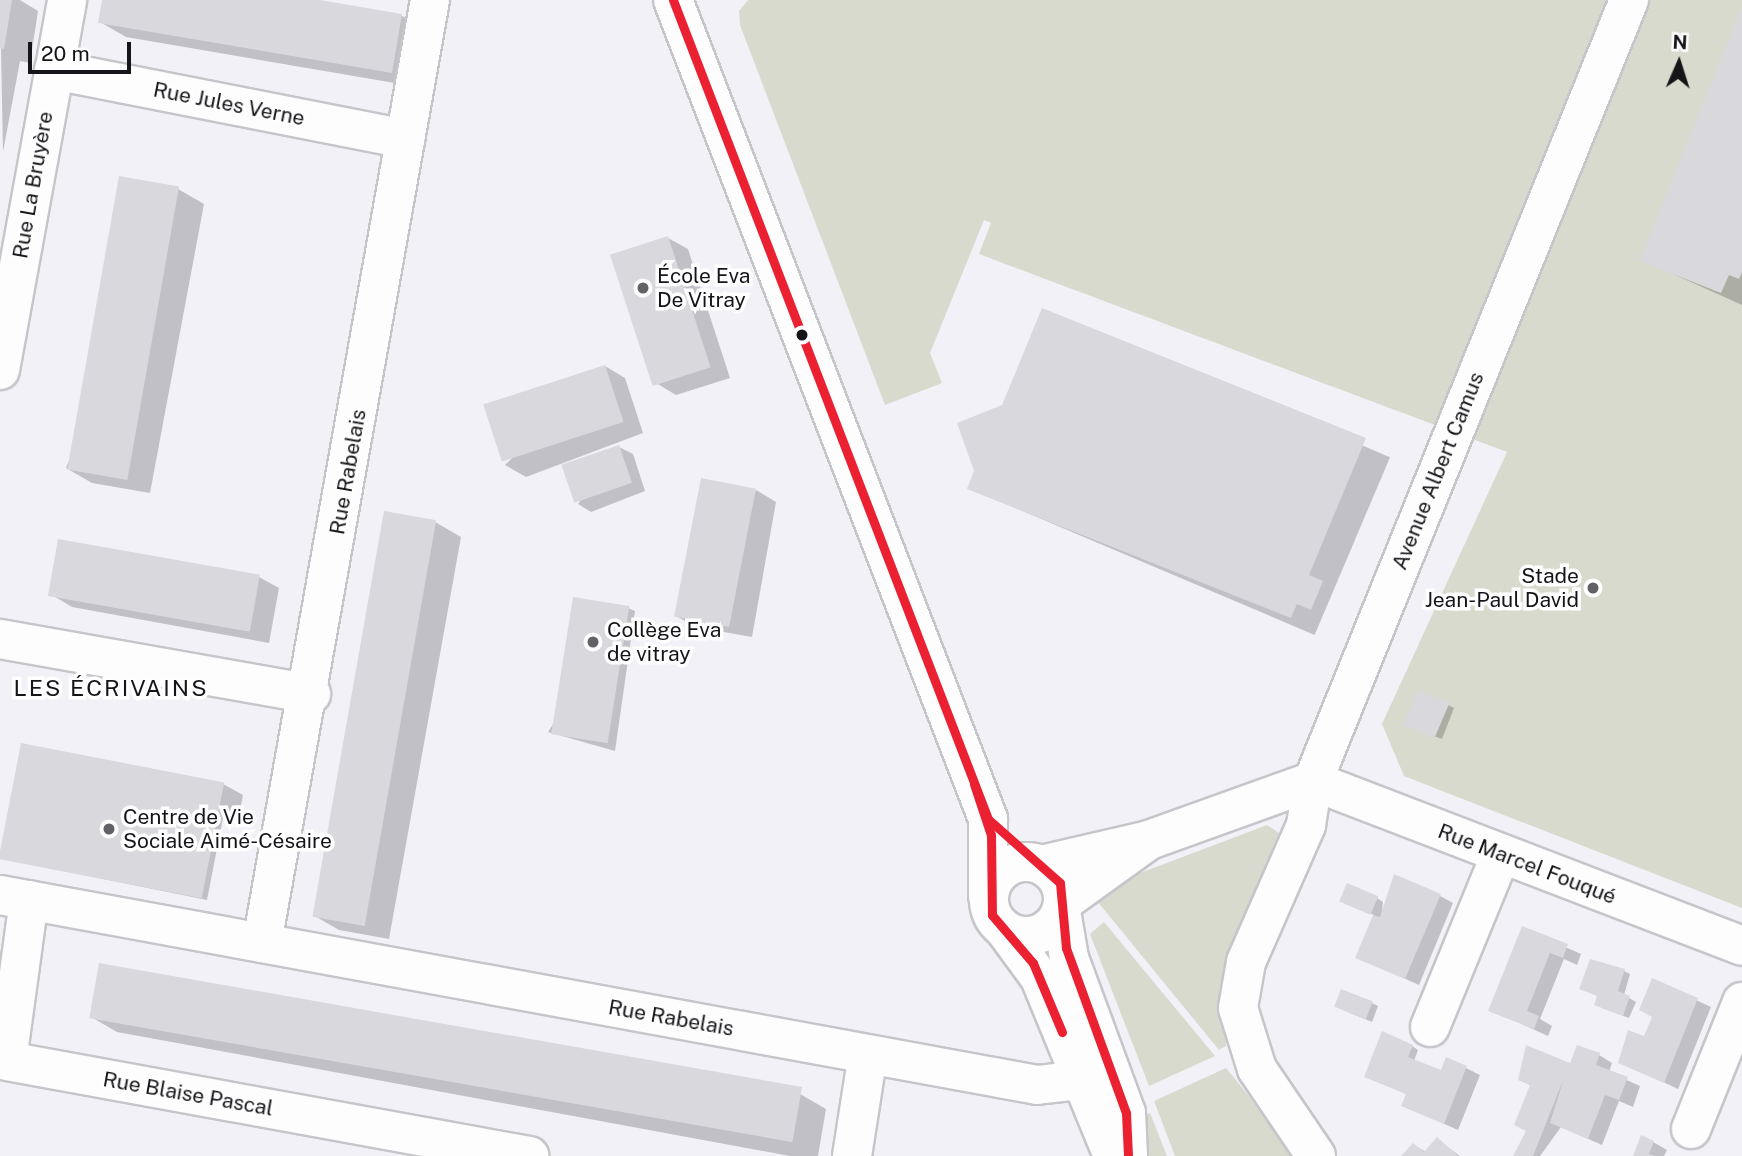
<!DOCTYPE html>
<html>
<head>
<meta charset="utf-8">
<style>
	body { margin:0 }
	#map { position:relative; width:1742px; height:1156px; overflow:hidden; background:#f2f1f8; font-family:"Public Sans",sans-serif }
	div>[style] { position:absolute }
	.green>* { inset:0; background:#d8dacd }
	.shadow>* { inset:0; background:#0003; transform-origin:0 0 }
	.building>* { inset:0; background:#d9d8dd; transform-origin:0 0 }
	.roads { filter:drop-shadow(2px 0 #c6c5ca) drop-shadow(-2px 0 #c6c5ca) drop-shadow(0 2px #c6c5ca) drop-shadow(0 -2px #c6c5ca) }
	.minor>* { height:38px; margin:-19px; padding:0 19px; transform-origin:19px; border-radius:19px; background:#fdfdfe }
	.major>* { height:38px; margin:-19px; padding:0 19px; transform-origin:19px; border-radius:19px; background:#fdfdfe }
	.major>.ring { margin:-19px; padding:0; box-sizing:content-box; background:none; border:38px solid #fdfdfe; border-radius:50% }
	.bus-1>* { height:9px; margin:-4.5px; padding:0 4.5px; transform-origin:4.5px; border-radius:4.5px; background:#eb2132 }
	.dots>* { width:19px; height:19px; translate:-50% -50%; box-sizing:border-box; border:4px solid #fefefe; border-radius:50% }
	span { translate:-50% -50%; white-space:nowrap; text-align:center; line-height:1.15; -webkit-text-stroke:7px #fefefe; paint-order:stroke }
	.street-label { font-size:21px; color:#151418 }
	.poi-label { font-size:21px; color:#151418 }
	.left { translate:0 -50%; text-align:left }
	.right { translate:-100% -50%; text-align:right }
	.neighbourhood-label { font-size:23px; color:#151418; letter-spacing:2px }
	.north { position:absolute; left:1644px; top:28px; width:70px; height:70px; -webkit-text-stroke:5px #fefefe; paint-order:stroke; rotate:3deg; font-size:19px; font-weight:700; line-height:28px; text-align:center; color:#151418 }
	.north::after { content:''; display:block; margin:auto; width:24px; height:32px; background:#151418; clip-path:polygon(50% 0,100% 100%,50% 72%,0 100%) }
	.scale { position:absolute; left:28px; top:42px; width:103px; height:32px; box-sizing:border-box; border:4px solid #151418; border-top:0; padding-left:9px; font-size:21px; line-height:24px; white-space:nowrap; color:#151418; -webkit-text-stroke:5px #fefefe; paint-order:stroke }
</style>
</head>
<body>
<div id="map">
	<div class="green">
		<i style="clip-path:polygon(748px 0,1742px 0,1742px 908px,1404px 776px,1382px 724px,1507px 452px,979px 254px,991px 223px,984px 220px,930px 353px,942px 383px,885px 405px,740px 25px,739px 11px)"></i>
		<i style="clip-path:polygon(1267px 825px,1279px 833px,1223px 970px,1226px 1046px,1219px 1050px,1097px 901px,1119px 881px)"></i>
		<i style="clip-path:polygon(1104px 922px,1215px 1056px,1149px 1086px,1090px 934px)"></i>
		<i style="clip-path:polygon(1226px 1068px,1248px 1095px,1291px 1156px,1175px 1156px,1154px 1101px)"></i>
		<i style="clip-path:polygon(1150px 1113px,1167px 1156px,1140px 1156px,1137px 1118px)"></i>
	</div>
	<div class="shadow">
		<i style="clip-path:polygon(0 0,20px 0,38px 11px,30px 63px,20px 61px,3px 152px)"></i>
		<i style="clip-path:polygon(103px 0,310px 0,402px 16px,428px 31px,418px 87px,126px 37px,100px 22px)"></i>
		<i style="clip-path:polygon(1742px 11px,1742px 305px,1642px 260px)"></i>
		<i style="clip-path:polygon(178px 189px,204px 204px,150px 493px,92px 483px,66px 468px)"></i>
		<i style="clip-path:polygon(668px 238px,688px 249px,730px 378px,676px 395px,656px 383px)"></i>
		<i style="left:1043px;top:310px;width:377px;height:193px;rotate:23deg"></i>
		<i style="clip-path:polygon(605px 366px,625px 378px,643px 433px,526px 477px,505px 465px)"></i>
		<i style="clip-path:polygon(619px 447px,633px 454px,645px 491px,591px 512px,578px 504px)"></i>
		<i style="clip-path:polygon(756px 490px,776px 502px,752px 637px,696px 627px,676px 616px)"></i>
		<i style="clip-path:polygon(435px 522px,461px 537px,389px 939px,339px 930px,313px 915px)"></i>
		<i style="clip-path:polygon(259px 577px,279px 588px,269px 643px,72px 607px,52px 595px)"></i>
		<i style="clip-path:polygon(628px 608px,635px 611px,615px 751px,548px 732px)"></i>
		<i style="clip-path:polygon(1448px 705px,1454px 708px,1442px 739px,1412px 728px)"></i>
		<i style="clip-path:polygon(22px 745px,223px 784px,243px 795px,238px 821px,223px 818px,207px 900px,0 858px)"></i>
		<i style="clip-path:polygon(1440px 896px,1453px 903px,1419px 985px,1357px 957px,1374px 915px,1347px 903px,1377px 898px,1383px 902px,1381px 920px)"></i>
		<i style="clip-path:polygon(1523px 928px,1581px 954px,1577px 965px,1564px 959px,1540px 1019px,1552px 1026px,1548px 1036px,1491px 1010px)"></i>
		<i style="clip-path:polygon(1624px 971px,1630px 974px,1624px 995px,1636px 1002px,1629px 1018px,1602px 1008px,1599px 997px)"></i>
		<i style="clip-path:polygon(1653px 980px,1711px 1007px,1678px 1089px,1620px 1062px,1646px 1038px,1654px 1017px)"></i>
		<i style="clip-path:polygon(1372px 1003px,1378px 1006px,1372px 1022px,1343px 1010px)"></i>
		<i style="clip-path:polygon(91px 1017px,800px 1094px,826px 1109px,818px 1156px,790px 1156px,117px 1032px)"></i>
		<i style="clip-path:polygon(1412px 1046px,1418px 1050px,1414px 1061px,1449px 1076px,1466px 1068px,1480px 1075px,1458px 1130px,1404px 1106px,1408px 1095px,1366px 1076px)"></i>
		<i style="clip-path:polygon(1527px 1047px,1572px 1066px,1599px 1055px,1612px 1063px,1609px 1072px,1640px 1086px,1633px 1107px,1619px 1101px,1602px 1145px,1561px 1127px,1540px 1156px,1516px 1156px,1528px 1131px,1531px 1086px,1520px 1079px)"></i>
		<i style="clip-path:polygon(1438px 1140px,1460px 1156px,1404px 1156px,1414px 1145px,1426px 1152px)"></i>
		<i style="clip-path:polygon(1653px 1142px,1667px 1150px,1664px 1156px,1635px 1156px)"></i>
	</div>
	<div class="building">
		<i style="clip-path:polygon(0 0,12px 0,4px 49px,0 48px)"></i>
		<i style="clip-path:polygon(102px 0,320px 0,402px 14px,392px 73px,98px 23px)"></i>
		<i style="clip-path:polygon(1742px 7px,1742px 272px,1739px 279px,1729px 275px,1721px 293px,1640px 261px)"></i>
		<i style="left:119px;top:176px;width:61px;height:298px;rotate:10deg"></i>
		<i style="left:668px;top:236px;width:138px;height:61px;rotate:72deg"></i>
		<i style="clip-path:polygon(1042px 308px,1366px 438px,1309px 575px,1323px 581px,1311px 610px,1297px 604px,1291px 618px,967px 489px,974px 471px,957px 423px,1002px 405px)"></i>
		<i style="left:605px;top:365px;width:60px;height:128px;rotate:72deg"></i>
		<i style="left:619px;top:445px;width:40px;height:61px;rotate:71deg"></i>
		<i style="left:701px;top:478px;width:56px;height:141px;rotate:11deg"></i>
		<i style="left:384px;top:511px;width:53px;height:412px;rotate:10deg"></i>
		<i style="left:58px;top:539px;width:205px;height:58px;rotate:10deg"></i>
		<i style="left:573px;top:597px;width:57px;height:139px;rotate:9deg"></i>
		<i style="left:1418px;top:690px;width:34px;height:38px;rotate:23deg"></i>
		<i style="left:21px;top:743px;width:207px;height:118px;rotate:11deg"></i>
		<i style="clip-path:polygon(1394px 874px,1441px 894px,1405px 979px,1355px 958px,1373px 915px,1380px 917px)"></i>
		<i style="left:1347px;top:883px;width:34px;height:20px;rotate:23deg"></i>
		<i style="clip-path:polygon(1522px 926px,1568px 944px,1563px 958px,1550px 953px,1527px 1011px,1539px 1016px,1534px 1029px,1488px 1011px)"></i>
		<i style="clip-path:polygon(1590px 959px,1625px 969px,1618px 991px,1630px 996px,1623px 1016px,1594px 1005px,1597px 996px,1579px 989px)"></i>
		<i style="left:99px;top:963px;width:714px;height:56px;rotate:10deg"></i>
		<i style="clip-path:polygon(1652px 978px,1698px 998px,1664px 1083px,1618px 1063px,1628px 1030px,1644px 1036px,1652px 1017px,1639px 1010px)"></i>
		<i style="left:1341px;top:989px;width:34px;height:19px;rotate:21deg"></i>
		<i style="clip-path:polygon(1382px 1031px,1413px 1045px,1408px 1057px,1441px 1070px,1446px 1057px,1467px 1066px,1444px 1124px,1401px 1106px,1406px 1094px,1364px 1077px)"></i>
		<i style="clip-path:polygon(1526px 1045px,1570px 1063px,1577px 1045px,1600px 1053px,1596px 1065px,1628px 1077px,1619px 1100px,1605px 1095px,1588px 1139px,1550px 1123px,1564px 1078px,1533px 1156px,1513px 1156px,1526px 1131px,1514px 1125px,1530px 1085px,1518px 1080px)"></i>
		<i style="clip-path:polygon(1641px 1135px,1654px 1141px,1649px 1154px,1655px 1156px,1633px 1156px)"></i>
		<i style="clip-path:polygon(1437px 1137px,1458px 1156px,1401px 1156px,1413px 1143px,1424px 1152px)"></i>
	</div>
	<div class="roads">
		<div class="minor">
			<i style="left:54px;top:70px;width:358px;rotate:11.1deg"></i>
			<i style="left:0;top:370px;width:376px;rotate:-79.7deg"></i>
			<i style="left:0;top:639px;width:316px;rotate:10deg"></i>
			<i style="left:1149px;top:840px;width:174px;rotate:-19.8deg"></i>
			<i style="left:1313px;top:781px;width:843px;rotate:-67.97deg"></i>
			<i style="left:1041px;top:865px;width:111px;rotate:-13deg"></i>
			<i style="left:1149px;top:840px;width:106px;rotate:144.2deg"></i>
			<i style="left:0;top:895px;width:1054px;rotate:10.38deg"></i>
			<i style="left:1037px;top:1085px;width:43px;rotate:-6.6deg"></i>
			<i style="left:29px;top:900px;width:162px;rotate:97.8deg"></i>
			<i style="left:7px;top:1061px;width:531px;rotate:10.31deg"></i>
			<i style="left:262px;top:943px;width:958px;rotate:-79.9deg"></i>
			<i style="left:1430px;top:1027px;width:187px;rotate:-67.7deg"></i>
			<i style="left:1691px;top:1129px;width:137px;rotate:-68.1deg"></i>
			<i style="left:852px;top:1156px;width:103px;rotate:-81.1deg"></i>
			<i style="left:1316px;top:1156px;width:105px;rotate:-124.1deg"></i>
			<i style="left:1257px;top:1069px;width:64px;rotate:-107.3deg"></i>
			<i style="left:1238px;top:1008px;width:47px;rotate:-80.1deg"></i>
			<i style="left:1246px;top:962px;width:150px;rotate:-66.3deg"></i>
			<i style="left:1306px;top:825px;width:45px;rotate:-81deg"></i>
			<i style="left:1313px;top:781px;width:460px;rotate:21deg"></i>
		</div>
		<div class="major">
			<i style="left:673px;top:0;width:877px;rotate:68.96deg"></i>
			<i style="left:988px;top:819px;width:77px;rotate:90deg"></i>
			<i class="ring" style="left:989px;top:862px;width:36px;height:36px"></i>
			<i style="left:1061px;top:911px;width:48px;rotate:80.3deg"></i>
			<i style="left:1069px;top:958px;width:165px;rotate:69.8deg"></i>
			<i style="left:1126px;top:1113px;width:43px;rotate:87.3deg"></i>
			<i style="left:1005px;top:930px;width:59px;rotate:53.9deg"></i>
			<i style="left:1040px;top:978px;width:192px;rotate:67.7deg"></i>
		</div>
	</div>
	<div class="bus-1">
		<i style="left:673px;top:0;width:877px;rotate:68.96deg"></i>
		<i style="left:988px;top:819px;width:96px;rotate:41.6deg"></i>
		<i style="left:1060px;top:883px;width:65px;rotate:84.7deg"></i>
		<i style="left:1066px;top:948px;width:176px;rotate:70deg"></i>
		<i style="left:1126px;top:1113px;width:43px;rotate:87.3deg"></i>
		<i style="left:974px;top:784px;width:54px;rotate:71.6deg"></i>
		<i style="left:991px;top:835px;width:80px;rotate:89.3deg"></i>
		<i style="left:992px;top:915px;width:63px;rotate:49.5deg"></i>
		<i style="left:1033px;top:963px;width:75px;rotate:67.2deg"></i>
	</div>
	<div class="dots">
		<i style="left:643px;top:288px;background:#626166"></i>
		<i style="left:802px;top:335px;background:#151418"></i>
		<i style="left:1593px;top:588px;background:#626166"></i>
		<i style="left:593px;top:642px;background:#626166"></i>
		<i style="left:109px;top:829px;background:#626166"></i>
	</div>
	<div class="street-label">
		<span style="left:229px;top:104px;rotate:11deg">Rue Jules Verne</span>
		<span style="left:33px;top:185px;rotate:-80deg">Rue La Bruyère</span>
		<span style="left:1438px;top:471px;rotate:-68deg">Avenue Albert Camus</span>
		<span style="left:348px;top:472px;rotate:-80deg">Rue Rabelais</span>
		<span style="left:1527px;top:864px;rotate:21deg">Rue Marcel Fouqué</span>
		<span style="left:671px;top:1018px;rotate:10deg">Rue Rabelais</span>
		<span style="left:188px;top:1094px;rotate:10deg">Rue Blaise Pascal</span>
	</div>
	<div class="poi-label">
		<span class="left" style="left:657px;top:288px">École Eva<br>De Vitray</span>
		<span class="right" style="left:1579px;top:588px">Stade<br>Jean-Paul David</span>
		<span class="left" style="left:607px;top:642px">Collège Eva<br>de vitray</span>
		<span class="left" style="left:123px;top:829px">Centre de Vie<br>Sociale Aimé-Césaire</span>
	</div>
	<div class="neighbourhood-label">
		<span style="left:111px;top:688px">LES ÉCRIVAINS</span>
	</div>
	<div class="north">N</div>
	<div class="scale">20 m</div>
</div>
</body>
</html>
